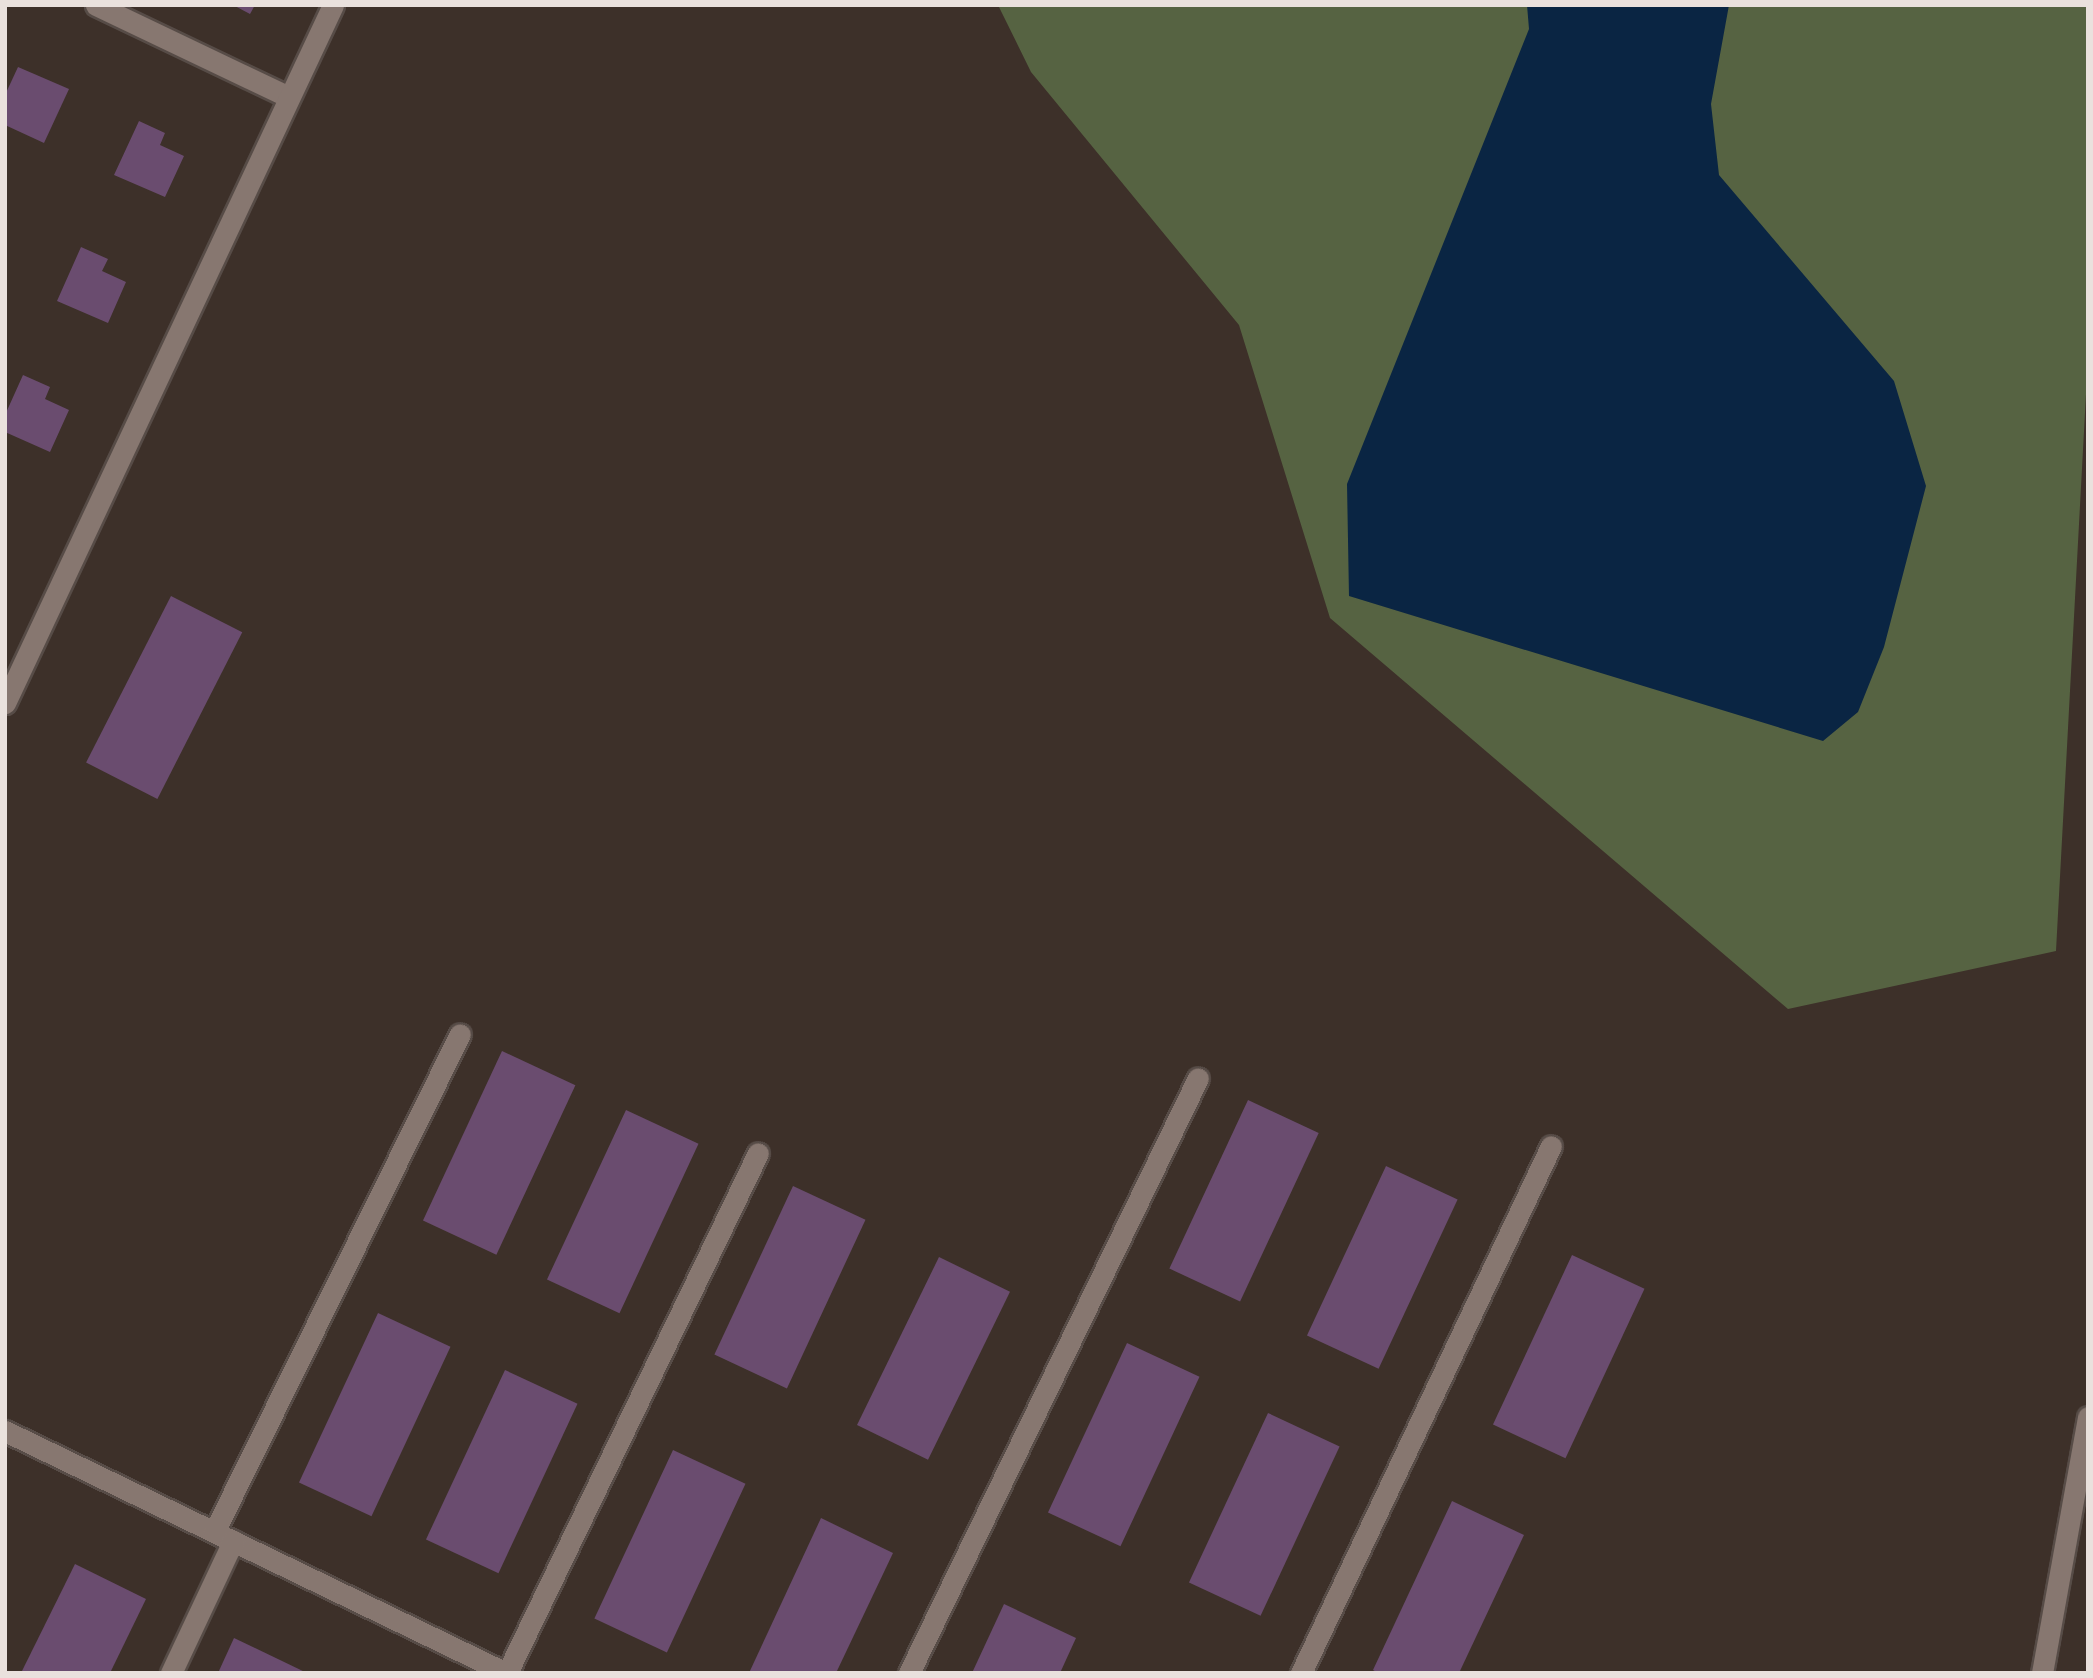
<!DOCTYPE html>
<html>
<head>
<meta charset="utf-8">
<style>
	body { margin:0 }
	#map { position:relative; width:2093px; height:1678px; overflow:hidden; background:#3d3029; font-family:"IBM Plex Sans",sans-serif }
	div>[style] { position:absolute }
	.green>* { inset:0; background:#566342 }
	.water>* { inset:0; background:#0a2543 }
	.building>* { inset:0; background:#6a4c6f; transform-origin:0 0 }
	.roads { filter:drop-shadow(2px 0 #574c47) drop-shadow(-2px 0 #574c47) drop-shadow(0 2px #574c47) drop-shadow(0 -2px #574c47) }
	.minor>* { height:21px; margin:-10.5px; padding:0 10.5px; transform-origin:10.5px; border-radius:10.5px; background:#877770 }
	span { translate:-50% -50%; white-space:nowrap; text-align:center; line-height:1.15; -webkit-text-stroke:5px #1f1916; paint-order:stroke }
	.frame { position:absolute; inset:0; border:7px solid #eae1dd; pointer-events:none }
</style>
</head>
<body>
<div id="map">
	<div class="green">
		<i style="clip-path:polygon(998px 5px,2088px 5px,2088px 357px,2056px 951px,1788px 1009px,1330px 618px,1239px 325px,1031px 72px)"></i>
	</div>
	<div class="water">
		<i style="clip-path:polygon(1527px 5px,1729px 5px,1711px 104px,1719px 175px,1894px 381px,1926px 486px,1884px 647px,1858px 712px,1823px 741px,1349px 596px,1347px 484px,1529px 29px)"></i>
	</div>
	<div class="building">
		<i style="clip-path:polygon(233px 5px,255px 5px,250px 14px)"></i>
		<i style="clip-path:polygon(18px 67px,69px 89px,44px 143px,5px 125px,5px 95px)"></i>
		<i style="clip-path:polygon(139px 121px,165px 133px,160px 145px,184px 156px,165px 197px,114px 175px)"></i>
		<i style="clip-path:polygon(81px 247px,108px 259px,102px 271px,126px 282px,108px 323px,57px 301px)"></i>
		<i style="clip-path:polygon(23px 375px,50px 387px,45px 399px,69px 410px,50px 452px,5px 432px,5px 415px)"></i>
		<i style="left:171px;top:596px;width:80px;height:187px;rotate:27deg"></i>
		<i style="left:502px;top:1051px;width:81px;height:187px;rotate:25deg"></i>
		<i style="left:1248px;top:1100px;width:78px;height:186px;rotate:25deg"></i>
		<i style="left:626px;top:1110px;width:80px;height:187px;rotate:25deg"></i>
		<i style="left:1386px;top:1166px;width:79px;height:187px;rotate:25deg"></i>
		<i style="left:793px;top:1186px;width:80px;height:186px;rotate:25deg"></i>
		<i style="left:1572px;top:1255px;width:80px;height:187px;rotate:25deg"></i>
		<i style="left:939px;top:1257px;width:79px;height:187px;rotate:26deg"></i>
		<i style="left:378px;top:1313px;width:80px;height:187px;rotate:25deg"></i>
		<i style="left:1127px;top:1343px;width:80px;height:187px;rotate:25deg"></i>
		<i style="left:505px;top:1370px;width:80px;height:187px;rotate:25deg"></i>
		<i style="left:1268px;top:1413px;width:79px;height:187px;rotate:25deg"></i>
		<i style="left:673px;top:1450px;width:80px;height:186px;rotate:25deg"></i>
		<i style="clip-path:polygon(1452px 1501px,1524px 1535px,1459px 1673px,1378px 1673px,1373px 1670px)"></i>
		<i style="clip-path:polygon(821px 1518px,893px 1553px,836px 1673px,749px 1673px)"></i>
		<i style="clip-path:polygon(75px 1564px,146px 1599px,110px 1673px,21px 1673px)"></i>
		<i style="clip-path:polygon(1004px 1604px,1076px 1638px,1060px 1673px,972px 1673px)"></i>
		<i style="clip-path:polygon(234px 1638px,307px 1673px,218px 1673px)"></i>
	</div>
	<div class="roads">
		<div class="minor">
			<i style="left:96px;top:5px;width:212px;rotate:25.5deg"></i>
			<i style="left:5px;top:703px;width:771px;rotate:-64.83deg"></i>
			<i style="left:5px;top:1431px;width:556px;rotate:25.78deg"></i>
			<i style="left:214px;top:1532px;width:555px;rotate:-63.71deg"></i>
			<i style="left:171px;top:1673px;width:146px;rotate:-64.8deg"></i>
			<i style="left:507px;top:1673px;width:577px;rotate:-64.23deg"></i>
			<i style="left:909px;top:1673px;width:661px;rotate:-64.09deg"></i>
			<i style="left:1301px;top:1673px;width:583px;rotate:-64.62deg"></i>
			<i style="left:2042px;top:1673px;width:260px;rotate:-79.8deg"></i>
		</div>
	</div>
	<div class="frame"></div>
</div>
</body>
</html>
